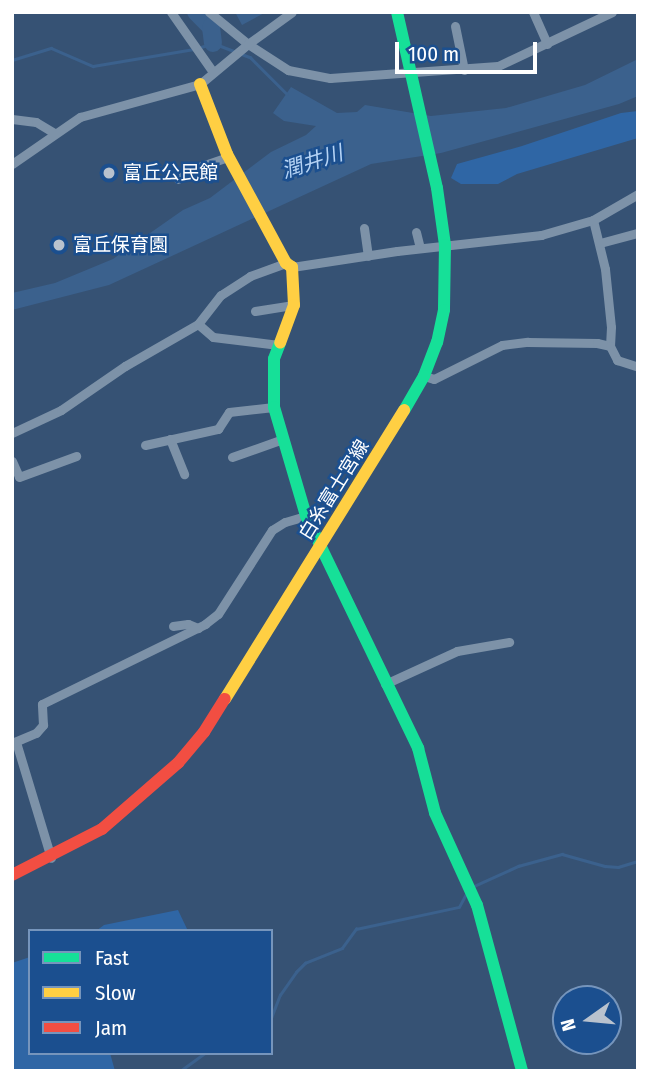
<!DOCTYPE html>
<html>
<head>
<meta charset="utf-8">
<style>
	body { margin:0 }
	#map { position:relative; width:650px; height:1083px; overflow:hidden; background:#365274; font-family:"Fira Sans Condensed","Noto Sans JP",sans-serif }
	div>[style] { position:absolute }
	.green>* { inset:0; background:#2f66a5 }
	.water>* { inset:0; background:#3b618d }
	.stream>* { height:2.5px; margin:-1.25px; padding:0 1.25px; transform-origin:1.25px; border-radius:1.25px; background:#3b618d }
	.river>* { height:18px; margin:-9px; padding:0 9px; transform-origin:9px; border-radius:9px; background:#3b618d }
	.street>* { height:9px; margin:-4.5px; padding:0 4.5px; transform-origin:4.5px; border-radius:4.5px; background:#7d92a8 }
	.fast>* { height:12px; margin:-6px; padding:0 6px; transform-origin:6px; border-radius:6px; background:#16e098 }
	.slow>* { height:12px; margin:-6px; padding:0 6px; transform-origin:6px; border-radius:6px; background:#ffcf43 }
	.jam>* { height:12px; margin:-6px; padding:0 6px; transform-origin:6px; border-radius:6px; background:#f24e42 }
	.dots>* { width:19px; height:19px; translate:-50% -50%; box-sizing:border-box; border:4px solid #1b4f8f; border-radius:50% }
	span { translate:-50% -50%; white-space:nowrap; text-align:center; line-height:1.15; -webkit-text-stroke:5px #1b4f8f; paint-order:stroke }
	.poi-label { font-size:19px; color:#fff }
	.left { translate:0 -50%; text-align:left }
	.street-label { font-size:19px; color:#fff }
	.water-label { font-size:21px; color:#b5d3f5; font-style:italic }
	.frame { position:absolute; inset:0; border:14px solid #fff; pointer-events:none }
	.legend { position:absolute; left:28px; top:929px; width:245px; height:126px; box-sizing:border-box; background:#1b4f8f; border:2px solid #7695bc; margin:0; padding:9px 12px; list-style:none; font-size:21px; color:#fff }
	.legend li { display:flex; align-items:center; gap:14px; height:35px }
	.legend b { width:35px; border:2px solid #7695bc }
	.north { position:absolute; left:552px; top:985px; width:70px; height:70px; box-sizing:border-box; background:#1b4f8f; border:2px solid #7695bc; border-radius:50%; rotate:255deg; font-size:19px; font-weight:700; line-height:28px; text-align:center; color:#fff }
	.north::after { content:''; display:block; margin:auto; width:24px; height:32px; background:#b9c2ce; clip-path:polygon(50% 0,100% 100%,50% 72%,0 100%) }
	.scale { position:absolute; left:395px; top:42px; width:142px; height:32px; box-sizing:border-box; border:4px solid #fff; border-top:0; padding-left:9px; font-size:21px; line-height:24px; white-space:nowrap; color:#fff; -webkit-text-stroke:5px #1b4f8f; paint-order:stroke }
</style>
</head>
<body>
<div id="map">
	<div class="green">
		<i style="clip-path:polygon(638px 111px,638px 138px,517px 174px,498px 184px,461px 184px,451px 178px,457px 164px,522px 146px,621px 113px)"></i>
		<i style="clip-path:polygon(178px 910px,188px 931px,96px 931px,104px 925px)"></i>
		<i style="clip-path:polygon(30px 957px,30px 1053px,110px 1053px,115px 1071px,12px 1071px,12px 963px)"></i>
	</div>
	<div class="water">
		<i style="clip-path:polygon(235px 12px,266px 12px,242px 25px)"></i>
		<i style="clip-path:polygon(638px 59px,638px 96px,619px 104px,441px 153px,371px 164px,109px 285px,12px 310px,12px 293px,55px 283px,113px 259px,183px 210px,210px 198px,271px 152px,306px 135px,316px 126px,284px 121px,273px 113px,291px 87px,337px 113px,357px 112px,365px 105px,431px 116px,506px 108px,585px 85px)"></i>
	</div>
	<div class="stream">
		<i style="left:201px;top:47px;width:13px;rotate:-18deg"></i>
		<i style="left:213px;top:43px;width:40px;rotate:21deg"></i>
		<i style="left:250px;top:57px;width:52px;rotate:45deg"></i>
		<i style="left:12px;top:60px;width:41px;rotate:-17.1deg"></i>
		<i style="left:51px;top:48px;width:46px;rotate:23.2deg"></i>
		<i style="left:93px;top:66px;width:102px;rotate:-9.6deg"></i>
		<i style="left:472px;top:887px;width:51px;rotate:-24.5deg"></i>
		<i style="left:518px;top:866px;width:46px;rotate:-15.3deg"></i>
		<i style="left:562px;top:854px;width:45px;rotate:15.6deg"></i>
		<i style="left:605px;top:866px;width:13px;rotate:4deg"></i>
		<i style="left:618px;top:867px;width:21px;rotate:-17deg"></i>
		<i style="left:271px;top:1018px;width:25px;rotate:-69deg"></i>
		<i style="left:280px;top:995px;width:28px;rotate:-55deg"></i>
		<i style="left:296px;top:972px;width:13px;rotate:-45deg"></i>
		<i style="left:305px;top:963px;width:40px;rotate:-22deg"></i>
		<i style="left:342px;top:948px;width:24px;rotate:-54deg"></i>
		<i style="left:356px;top:929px;width:105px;rotate:-12.1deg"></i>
		<i style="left:459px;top:907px;width:15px;rotate:-62deg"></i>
		<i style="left:180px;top:1071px;width:31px;rotate:-36deg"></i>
	</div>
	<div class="river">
		<i style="left:196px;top:12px;width:21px;rotate:45deg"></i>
		<i style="left:211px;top:27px;width:16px;rotate:83deg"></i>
	</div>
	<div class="street">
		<i style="left:171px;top:12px;width:73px;rotate:55deg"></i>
		<i style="left:209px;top:12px;width:50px;rotate:39.4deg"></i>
		<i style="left:248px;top:44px;width:48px;rotate:33deg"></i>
		<i style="left:288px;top:70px;width:43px;rotate:10.8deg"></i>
		<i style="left:330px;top:78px;width:168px;rotate:-4.1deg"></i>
		<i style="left:498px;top:66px;width:126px;rotate:-25.3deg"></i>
		<i style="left:533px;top:12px;width:35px;rotate:66deg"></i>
		<i style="left:455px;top:26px;width:45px;rotate:78.4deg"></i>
		<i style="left:12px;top:119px;width:24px;rotate:7deg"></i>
		<i style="left:36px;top:122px;width:21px;rotate:31deg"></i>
		<i style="left:12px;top:164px;width:83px;rotate:-34.7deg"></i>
		<i style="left:80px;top:117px;width:124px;rotate:-15.4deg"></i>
		<i style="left:200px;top:84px;width:62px;rotate:-39.8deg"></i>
		<i style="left:248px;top:44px;width:54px;rotate:-36deg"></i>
		<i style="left:178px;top:179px;width:15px;rotate:-37deg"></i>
		<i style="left:190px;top:170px;width:40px;rotate:-18.9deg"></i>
		<i style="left:593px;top:220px;width:50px;rotate:76.2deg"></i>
		<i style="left:605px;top:269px;width:58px;rotate:84.1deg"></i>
		<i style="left:611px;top:327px;width:19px;rotate:93deg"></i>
		<i style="left:364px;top:228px;width:28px;rotate:82deg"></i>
		<i style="left:416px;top:232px;width:16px;rotate:76deg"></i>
		<i style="left:600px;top:243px;width:39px;rotate:-15deg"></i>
		<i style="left:292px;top:267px;width:106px;rotate:-8.7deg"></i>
		<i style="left:397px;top:251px;width:145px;rotate:-6.3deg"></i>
		<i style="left:541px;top:235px;width:54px;rotate:-16.1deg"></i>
		<i style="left:593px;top:220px;width:52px;rotate:-30deg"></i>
		<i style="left:255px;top:311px;width:39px;rotate:-9deg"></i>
		<i style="left:198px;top:324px;width:20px;rotate:41deg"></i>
		<i style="left:213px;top:337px;width:66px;rotate:6.9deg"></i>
		<i style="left:424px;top:376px;width:10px;rotate:17deg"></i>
		<i style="left:434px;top:379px;width:76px;rotate:-26.6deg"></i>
		<i style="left:502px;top:345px;width:26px;rotate:-7deg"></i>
		<i style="left:528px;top:342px;width:69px;rotate:0.8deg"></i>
		<i style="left:597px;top:343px;width:13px;rotate:13deg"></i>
		<i style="left:610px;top:346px;width:16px;rotate:63deg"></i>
		<i style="left:617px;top:360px;width:22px;rotate:18deg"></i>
		<i style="left:12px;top:433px;width:54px;rotate:-25.1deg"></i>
		<i style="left:61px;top:410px;width:78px;rotate:-34.5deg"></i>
		<i style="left:125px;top:366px;width:84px;rotate:-29.9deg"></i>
		<i style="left:198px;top:324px;width:37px;rotate:-52deg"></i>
		<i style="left:221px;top:295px;width:35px;rotate:-33deg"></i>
		<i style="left:250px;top:276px;width:38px;rotate:-20deg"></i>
		<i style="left:170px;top:439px;width:38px;rotate:68deg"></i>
		<i style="left:145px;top:445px;width:75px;rotate:-12.4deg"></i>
		<i style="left:218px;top:429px;width:20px;rotate:-57deg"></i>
		<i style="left:229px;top:412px;width:45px;rotate:-6.3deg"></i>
		<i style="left:232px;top:457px;width:54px;rotate:-19.4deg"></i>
		<i style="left:12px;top:461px;width:17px;rotate:66deg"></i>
		<i style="left:19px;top:477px;width:61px;rotate:-20.2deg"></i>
		<i style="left:173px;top:626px;width:15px;rotate:-8deg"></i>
		<i style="left:188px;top:624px;width:11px;rotate:22deg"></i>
		<i style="left:385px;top:684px;width:79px;rotate:-24.6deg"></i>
		<i style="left:457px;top:651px;width:53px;rotate:-9.8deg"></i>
		<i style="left:16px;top:742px;width:121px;rotate:73.2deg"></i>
		<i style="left:12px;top:743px;width:26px;rotate:-23deg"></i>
		<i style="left:36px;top:733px;width:11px;rotate:-49deg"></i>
		<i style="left:43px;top:725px;width:21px;rotate:-93deg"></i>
		<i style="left:42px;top:704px;width:182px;rotate:-26.1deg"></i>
		<i style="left:205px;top:624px;width:16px;rotate:-38deg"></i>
		<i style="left:218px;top:614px;width:100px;rotate:-57.3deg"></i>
		<i style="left:272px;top:530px;width:15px;rotate:-32deg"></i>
		<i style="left:285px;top:522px;width:22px;rotate:-16deg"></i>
	</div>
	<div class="fast">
		<i style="left:397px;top:12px;width:180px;rotate:77.2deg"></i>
		<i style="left:437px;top:188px;width:58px;rotate:82deg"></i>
		<i style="left:445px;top:245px;width:65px;rotate:90.9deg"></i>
		<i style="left:444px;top:310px;width:33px;rotate:102deg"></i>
		<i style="left:437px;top:342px;width:36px;rotate:111deg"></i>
		<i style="left:424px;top:376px;width:39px;rotate:120deg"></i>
		<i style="left:280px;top:343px;width:17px;rotate:111deg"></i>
		<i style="left:274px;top:359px;width:48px;rotate:90deg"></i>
		<i style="left:274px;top:407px;width:114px;rotate:73.6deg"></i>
		<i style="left:306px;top:516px;width:258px;rotate:64.2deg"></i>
		<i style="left:418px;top:748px;width:67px;rotate:75.3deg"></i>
		<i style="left:435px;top:813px;width:101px;rotate:65.5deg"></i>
		<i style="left:477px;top:905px;width:172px;rotate:74.8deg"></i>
	</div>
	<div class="slow">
		<i style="left:200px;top:84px;width:75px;rotate:68.9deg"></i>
		<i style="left:227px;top:154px;width:124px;rotate:61.6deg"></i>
		<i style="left:286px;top:263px;width:7px;rotate:34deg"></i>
		<i style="left:292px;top:267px;width:38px;rotate:87deg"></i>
		<i style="left:294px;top:305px;width:40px;rotate:110.2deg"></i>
		<i style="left:225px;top:699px;width:340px;rotate:-58.2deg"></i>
	</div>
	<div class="jam">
		<i style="left:12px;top:875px;width:101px;rotate:-27.1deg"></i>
		<i style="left:102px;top:829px;width:101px;rotate:-41deg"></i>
		<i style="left:178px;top:763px;width:40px;rotate:-50deg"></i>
		<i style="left:204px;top:732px;width:39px;rotate:-58deg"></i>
	</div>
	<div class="dots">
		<i style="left:109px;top:173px;background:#b9c2ce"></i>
		<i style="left:59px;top:245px;background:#b9c2ce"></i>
	</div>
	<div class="poi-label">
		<span class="left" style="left:123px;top:173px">富丘公民館</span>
		<span class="left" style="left:73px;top:245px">富丘保育園</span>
	</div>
	<div class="street-label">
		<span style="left:334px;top:490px;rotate:-58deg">白糸富士宮線</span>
	</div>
	<div class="water-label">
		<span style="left:312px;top:162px;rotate:-18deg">潤井川</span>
	</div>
	<div class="frame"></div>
	<ul class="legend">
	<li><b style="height:9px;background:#16e098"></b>Fast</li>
	<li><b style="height:9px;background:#ffcf43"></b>Slow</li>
	<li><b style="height:9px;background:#f24e42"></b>Jam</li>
	</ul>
	<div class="north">N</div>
	<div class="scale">100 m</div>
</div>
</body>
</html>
